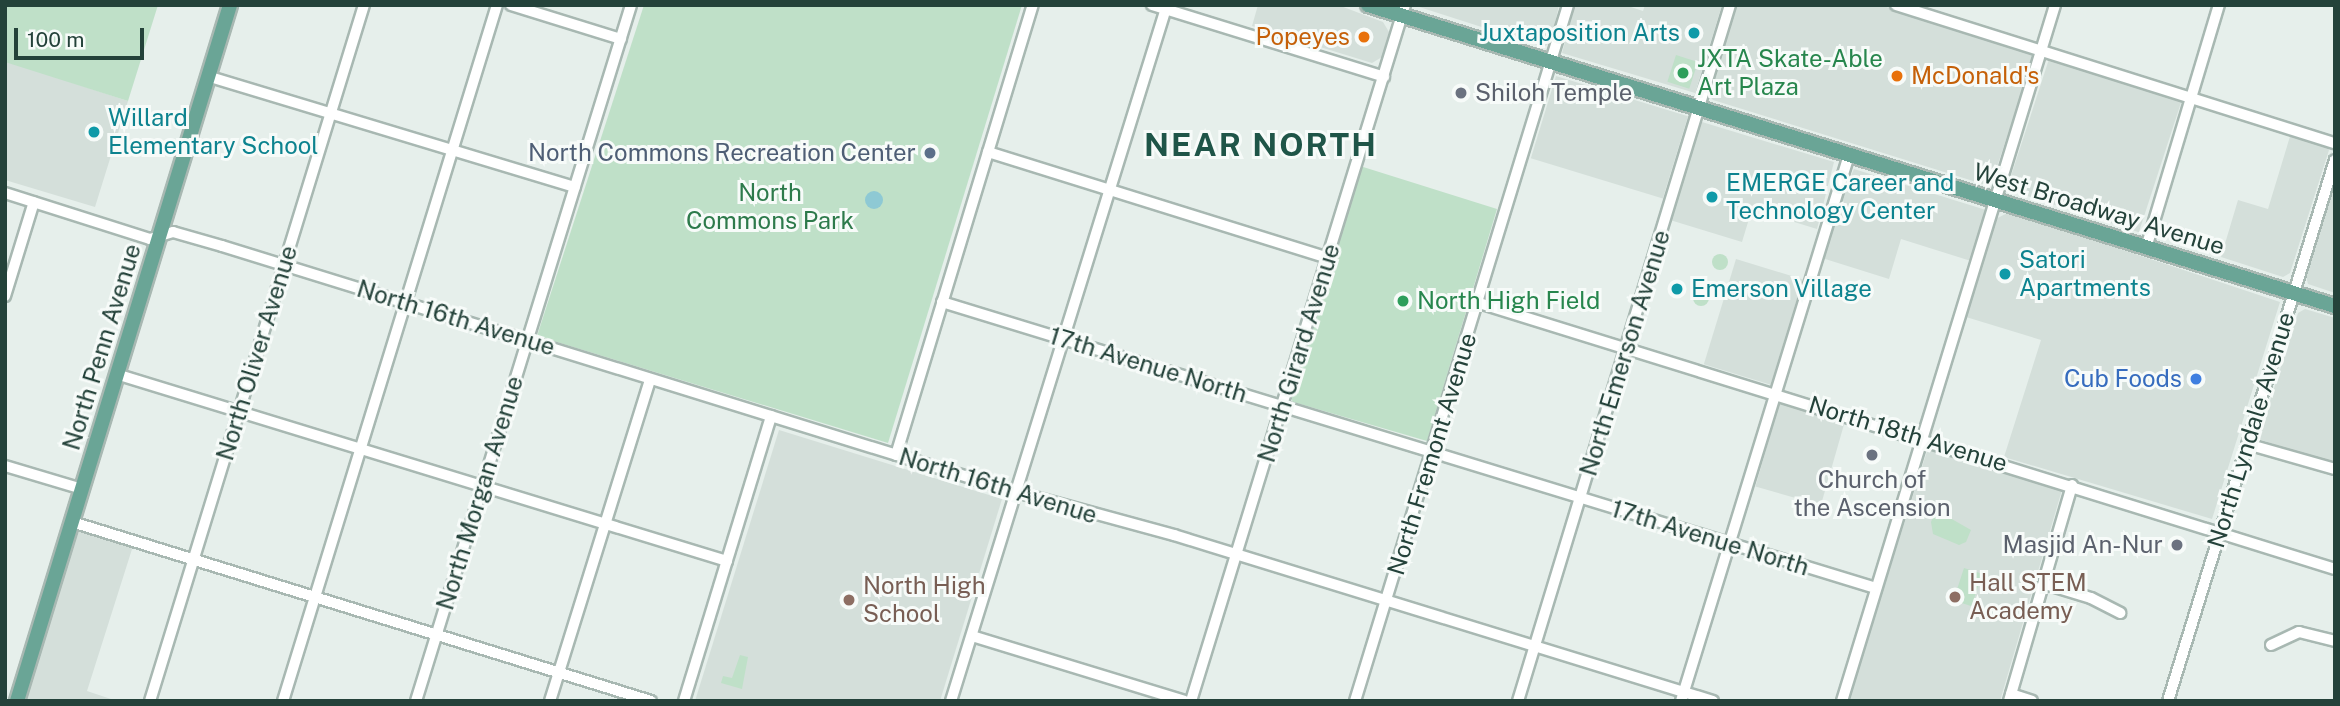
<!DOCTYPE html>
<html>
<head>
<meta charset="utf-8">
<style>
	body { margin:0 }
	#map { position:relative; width:2340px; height:706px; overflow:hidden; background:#e6efeb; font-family:"Public Sans",sans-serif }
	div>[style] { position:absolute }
	.built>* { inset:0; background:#d4dfda; transform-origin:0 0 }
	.green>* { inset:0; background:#bfe0c8; transform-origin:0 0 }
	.round { border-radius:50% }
	.water>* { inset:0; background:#8ec9d4 }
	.roads { filter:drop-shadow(2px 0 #a8b8b2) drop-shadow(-2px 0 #a8b8b2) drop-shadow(0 2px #a8b8b2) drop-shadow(0 -2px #a8b8b2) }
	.minor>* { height:10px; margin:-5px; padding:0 5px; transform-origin:5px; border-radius:5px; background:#fff }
	.major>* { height:14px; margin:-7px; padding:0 7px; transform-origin:7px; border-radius:7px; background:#6aa596 }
	.dots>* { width:19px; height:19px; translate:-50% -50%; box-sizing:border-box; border:4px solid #f7fbf9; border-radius:50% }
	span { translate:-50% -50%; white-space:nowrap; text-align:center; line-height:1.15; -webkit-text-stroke:6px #f7fbf9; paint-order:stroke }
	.culture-label { font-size:24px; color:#0d838f }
	.right { translate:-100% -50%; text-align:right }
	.left { translate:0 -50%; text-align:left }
	.food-label { font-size:24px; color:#c56008 }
	.leisure-label { font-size:24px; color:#27864d }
	.worship-label { font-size:24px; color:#5b616d }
	.service-label { font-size:24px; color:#4e5e75 }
	.park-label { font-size:24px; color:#2d7a4b }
	.street-label { font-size:24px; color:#24423a }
	.shop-label { font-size:24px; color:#366cbe }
	.education-label { font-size:24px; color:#785e54 }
	.district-label { font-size:32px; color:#1f5548; font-weight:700; letter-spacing:2px }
	.frame { position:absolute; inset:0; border:7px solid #24423a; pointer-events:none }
	.scale { position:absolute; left:14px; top:28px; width:130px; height:32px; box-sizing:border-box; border:4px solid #24423a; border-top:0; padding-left:9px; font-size:21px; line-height:24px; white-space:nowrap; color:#24423a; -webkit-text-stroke:5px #f7fbf9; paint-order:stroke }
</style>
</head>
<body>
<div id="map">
	<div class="built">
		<i style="clip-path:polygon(5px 5px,70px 82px,128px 101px,95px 207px,5px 180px)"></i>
		<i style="clip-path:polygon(1258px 5px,1338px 5px,1383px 22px,1389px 32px,1382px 57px,1372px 63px,1252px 26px)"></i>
		<i style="clip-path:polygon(1413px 5px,1559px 5px,1551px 42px,1544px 47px)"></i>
		<i style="clip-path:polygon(1575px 5px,1625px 5px,1643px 11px,1645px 5px,1722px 5px,1695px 93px,1562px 53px)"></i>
		<i style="clip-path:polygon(1737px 5px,1880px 5px,2031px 52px,2033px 58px,1992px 182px,1986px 185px,1713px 100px,1708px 94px)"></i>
		<i style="left:2049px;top:59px;width:139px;height:137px;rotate:18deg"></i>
		<i style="left:1556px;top:76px;width:138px;height:86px;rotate:17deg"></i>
		<i style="clip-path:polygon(1702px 122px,1834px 162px,1817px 229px,1752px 209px,1742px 242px,1670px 220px)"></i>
		<i style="clip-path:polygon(2291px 133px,2326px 145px,2329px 150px,2290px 273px,2283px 277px,2221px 257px,2238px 200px,2268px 209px)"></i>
		<i style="clip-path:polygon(1854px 169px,1986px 210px,1971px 261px,1901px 239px,1889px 279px,1822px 258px,1833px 216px)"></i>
		<i style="clip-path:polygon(2335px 183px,2335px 293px,2308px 284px,2306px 276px)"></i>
		<i style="clip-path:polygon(2009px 212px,2280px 302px,2212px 519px,2004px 457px,2041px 340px,1966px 317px,1994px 220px)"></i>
		<i style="left:1736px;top:259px;width:70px;height:110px;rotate:17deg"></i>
		<i style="clip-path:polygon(2305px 309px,2335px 318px,2335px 464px,2258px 439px,2298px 313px)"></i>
		<i style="left:1780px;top:401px;width:68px;height:89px;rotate:16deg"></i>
		<i style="clip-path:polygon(779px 430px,1002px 499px,940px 701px,695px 701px)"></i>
		<i style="clip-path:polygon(1928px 448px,2062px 490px,2000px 701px,1848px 701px)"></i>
		<i style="clip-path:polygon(79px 531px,133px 546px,87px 691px,117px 701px,21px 701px)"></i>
	</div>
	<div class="green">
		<i style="clip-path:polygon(5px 5px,158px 5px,128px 101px,5px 62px)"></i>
		<i style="clip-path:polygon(644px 5px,1022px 5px,888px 443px,537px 336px)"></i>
		<i style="left:1676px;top:55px;width:23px;height:28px;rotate:18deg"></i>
		<i style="clip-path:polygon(1360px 166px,1497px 209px,1427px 441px,1293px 402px,1289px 395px)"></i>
		<i class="round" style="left:1712px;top:254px;width:16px;height:16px"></i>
		<i class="round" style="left:1693px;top:290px;width:16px;height:16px"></i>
		<i style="clip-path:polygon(1936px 510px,1971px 530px,1966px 542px,1959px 545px,1933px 534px,1931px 522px)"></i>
		<i style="left:1964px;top:568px;width:19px;height:34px;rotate:18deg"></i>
		<i style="clip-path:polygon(740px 655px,748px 657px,742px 689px,721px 683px,723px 676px,732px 678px)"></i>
	</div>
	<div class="water">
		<i class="round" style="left:865px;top:191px;width:18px;height:18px"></i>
	</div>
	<div class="roads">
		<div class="minor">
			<i style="left:511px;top:5px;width:115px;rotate:17.2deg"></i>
			<i style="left:1152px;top:5px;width:243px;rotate:17.2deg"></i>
			<i style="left:1896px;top:5px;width:460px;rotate:17.5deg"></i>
			<i style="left:210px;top:77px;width:381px;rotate:16.8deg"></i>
			<i style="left:988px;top:152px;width:356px;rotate:17.3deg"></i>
			<i style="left:5px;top:193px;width:152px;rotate:17.6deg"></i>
			<i style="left:150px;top:239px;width:24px;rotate:-17deg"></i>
			<i style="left:173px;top:232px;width:51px;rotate:15.9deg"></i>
			<i style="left:222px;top:246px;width:831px;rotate:17.21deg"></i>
			<i style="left:1016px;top:492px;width:164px;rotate:15.2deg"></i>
			<i style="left:1174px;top:535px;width:564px;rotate:17.12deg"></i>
			<i style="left:2146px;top:248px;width:254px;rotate:-73.3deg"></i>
			<i style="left:5px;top:296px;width:98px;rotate:-72.9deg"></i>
			<i style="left:942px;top:302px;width:977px;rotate:17.03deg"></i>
			<i style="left:1479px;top:303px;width:896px;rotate:17.26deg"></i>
			<i style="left:116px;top:374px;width:639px;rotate:17.02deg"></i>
			<i style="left:2247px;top:444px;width:91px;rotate:15.9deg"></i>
			<i style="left:896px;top:455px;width:470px;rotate:-73.1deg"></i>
			<i style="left:5px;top:466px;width:80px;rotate:16.6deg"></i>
			<i style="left:72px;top:522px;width:606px;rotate:17.18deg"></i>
			<i style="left:2045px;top:584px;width:48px;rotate:16.9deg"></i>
			<i style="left:2091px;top:598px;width:33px;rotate:27deg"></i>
			<i style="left:972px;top:636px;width:222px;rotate:17deg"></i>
			<i style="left:2271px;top:645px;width:31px;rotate:-25deg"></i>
			<i style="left:2299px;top:632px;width:37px;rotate:14deg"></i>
			<i style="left:2011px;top:694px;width:22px;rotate:18deg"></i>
			<i style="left:150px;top:701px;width:728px;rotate:-72.91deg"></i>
			<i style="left:283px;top:701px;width:728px;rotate:-72.91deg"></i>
			<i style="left:416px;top:701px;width:728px;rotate:-72.83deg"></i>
			<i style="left:550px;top:701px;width:337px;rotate:-72.7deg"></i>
			<i style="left:684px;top:701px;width:298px;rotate:-73deg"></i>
			<i style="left:951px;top:701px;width:729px;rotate:-72.76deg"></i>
			<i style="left:1191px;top:701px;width:728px;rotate:-72.91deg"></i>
			<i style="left:1355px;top:701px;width:728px;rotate:-72.98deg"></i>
			<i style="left:1518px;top:701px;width:728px;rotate:-73.06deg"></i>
			<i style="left:1681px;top:701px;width:571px;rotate:-72.9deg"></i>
			<i style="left:1842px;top:701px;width:728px;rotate:-72.98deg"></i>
			<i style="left:2009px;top:701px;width:225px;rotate:-73.7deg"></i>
			<i style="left:2168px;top:701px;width:566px;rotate:-72.85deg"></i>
		</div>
		<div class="major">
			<i style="left:1368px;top:5px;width:1013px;rotate:17.29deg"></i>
			<i style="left:17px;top:701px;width:728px;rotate:-72.98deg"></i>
		</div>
	</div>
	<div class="dots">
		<i style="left:1694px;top:33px;background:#0f9aa8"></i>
		<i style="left:1364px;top:37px;background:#e8710a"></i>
		<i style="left:1683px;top:73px;background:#2e9e5b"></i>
		<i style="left:1897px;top:76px;background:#e8710a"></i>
		<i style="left:1461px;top:93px;background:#6b7280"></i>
		<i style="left:94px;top:132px;background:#0f9aa8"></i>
		<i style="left:930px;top:153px;background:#5c6f8a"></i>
		<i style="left:1712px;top:197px;background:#0f9aa8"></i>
		<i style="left:2005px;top:274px;background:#0f9aa8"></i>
		<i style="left:1677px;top:289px;background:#0f9aa8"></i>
		<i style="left:1403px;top:301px;background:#2e9e5b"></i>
		<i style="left:2196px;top:379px;background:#3f7fe0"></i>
		<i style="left:1872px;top:455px;background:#6b7280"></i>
		<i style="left:2177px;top:545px;background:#6b7280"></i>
		<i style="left:1955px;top:597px;background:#8d6e63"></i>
		<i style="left:849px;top:600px;background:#8d6e63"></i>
	</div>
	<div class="culture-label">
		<span class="right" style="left:1680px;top:33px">Juxtaposition Arts</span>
		<span class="left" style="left:108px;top:132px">Willard<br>Elementary School</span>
		<span class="left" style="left:1726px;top:197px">EMERGE Career and<br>Technology Center</span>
		<span class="left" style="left:2019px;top:274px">Satori<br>Apartments</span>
		<span class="left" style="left:1691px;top:289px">Emerson Village</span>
	</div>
	<div class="food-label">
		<span class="right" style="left:1350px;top:37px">Popeyes</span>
		<span class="left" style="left:1911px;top:76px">McDonald's</span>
	</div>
	<div class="leisure-label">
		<span class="left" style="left:1697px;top:73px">JXTA Skate-Able<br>Art Plaza</span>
		<span class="left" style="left:1417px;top:301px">North High Field</span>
	</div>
	<div class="worship-label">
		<span class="left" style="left:1475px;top:93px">Shiloh Temple</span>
		<span style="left:1872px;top:494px">Church of<br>the Ascension</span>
		<span class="right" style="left:2163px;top:545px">Masjid An-Nur</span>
	</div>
	<div class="service-label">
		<span class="right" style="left:916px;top:153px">North Commons Recreation Center</span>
	</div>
	<div class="park-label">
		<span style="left:770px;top:207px">North<br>Commons Park</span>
	</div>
	<div class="street-label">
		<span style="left:2099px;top:209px;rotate:17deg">West Broadway Avenue</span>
		<span style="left:456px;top:318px;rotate:17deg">North 16th Avenue</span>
		<span style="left:102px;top:347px;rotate:-73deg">North Penn Avenue</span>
		<span style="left:257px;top:353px;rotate:-73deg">North Oliver Avenue</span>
		<span style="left:1299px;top:353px;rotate:-73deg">North Girard Avenue</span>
		<span style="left:1625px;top:353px;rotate:-73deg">North Emerson Avenue</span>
		<span style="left:1148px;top:365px;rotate:17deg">17th Avenue North</span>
		<span style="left:2251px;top:430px;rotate:-73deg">North Lyndale Avenue</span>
		<span style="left:1908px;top:434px;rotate:17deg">North 18th Avenue</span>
		<span style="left:1432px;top:454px;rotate:-73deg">North Fremont Avenue</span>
		<span style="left:998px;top:486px;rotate:17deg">North 16th Avenue</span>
		<span style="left:480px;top:493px;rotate:-73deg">North Morgan Avenue</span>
		<span style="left:1710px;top:538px;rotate:17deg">17th Avenue North</span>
	</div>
	<div class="shop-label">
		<span class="right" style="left:2182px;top:379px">Cub Foods</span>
	</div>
	<div class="education-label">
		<span class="left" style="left:1969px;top:597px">Hall STEM<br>Academy</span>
		<span class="left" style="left:863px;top:600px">North High<br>School</span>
	</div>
	<div class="district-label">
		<span style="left:1261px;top:145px">NEAR NORTH</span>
	</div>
	<div class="frame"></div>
	<div class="scale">100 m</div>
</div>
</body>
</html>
